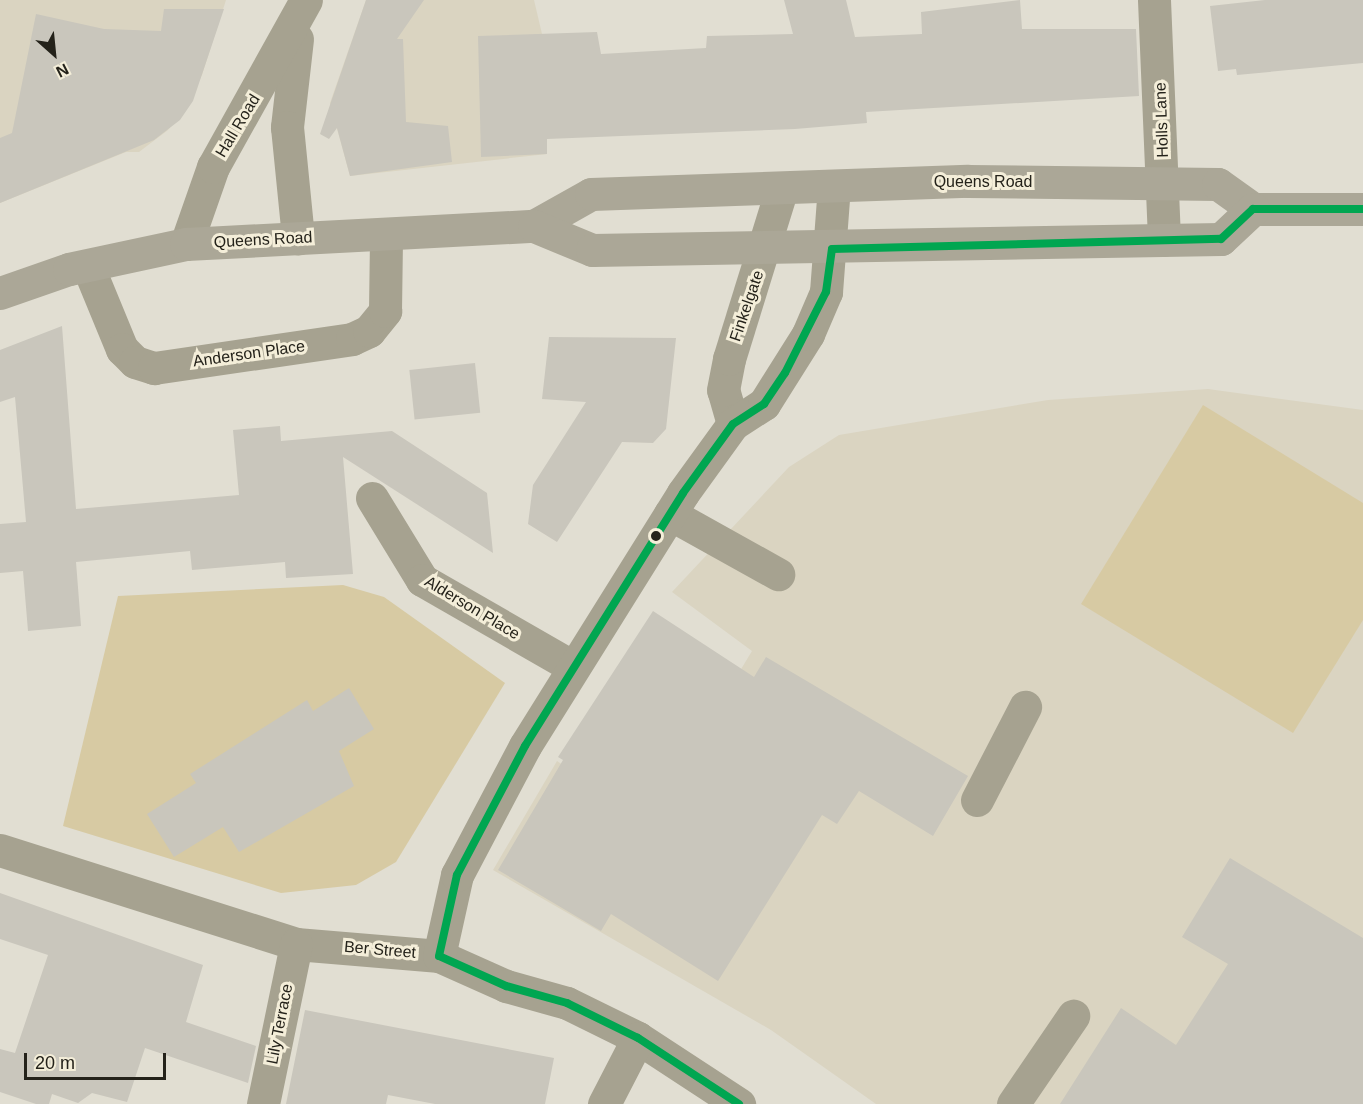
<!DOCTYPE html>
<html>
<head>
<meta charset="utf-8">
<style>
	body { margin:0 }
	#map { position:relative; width:1363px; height:1104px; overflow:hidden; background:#e1ded2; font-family:Arial,sans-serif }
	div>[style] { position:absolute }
	.built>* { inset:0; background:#dad4c1 }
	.green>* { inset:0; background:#d7caa3 }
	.building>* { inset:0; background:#c9c6bc; transform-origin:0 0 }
	.minor>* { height:33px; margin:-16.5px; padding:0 16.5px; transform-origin:16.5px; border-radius:16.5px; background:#a6a290 }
	.major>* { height:33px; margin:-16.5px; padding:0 16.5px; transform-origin:16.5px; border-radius:16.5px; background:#aba797 }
	.bus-1>* { height:8px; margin:-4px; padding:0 4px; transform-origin:4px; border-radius:4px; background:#00a651 }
	.dots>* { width:16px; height:16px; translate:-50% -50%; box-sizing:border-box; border:3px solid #f4eed9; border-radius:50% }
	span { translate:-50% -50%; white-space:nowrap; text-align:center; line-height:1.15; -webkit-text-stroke:6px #f4eed9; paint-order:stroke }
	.street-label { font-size:16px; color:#24221a }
	.north { position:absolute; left:24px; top:24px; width:60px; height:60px; -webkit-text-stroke:4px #f4eed9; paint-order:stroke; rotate:153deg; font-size:16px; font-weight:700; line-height:24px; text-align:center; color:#24221a }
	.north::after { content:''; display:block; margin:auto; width:21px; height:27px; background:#24221a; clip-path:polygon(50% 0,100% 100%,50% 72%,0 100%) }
	.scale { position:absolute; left:24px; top:1053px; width:142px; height:27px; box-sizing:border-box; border:3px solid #24221a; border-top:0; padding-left:8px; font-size:18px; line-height:21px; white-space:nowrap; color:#24221a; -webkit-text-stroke:4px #f4eed9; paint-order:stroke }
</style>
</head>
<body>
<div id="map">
	<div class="built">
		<i style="clip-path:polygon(0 0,226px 0,202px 75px,185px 110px,168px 130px,139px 152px,126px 152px,0 203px)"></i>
		<i style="clip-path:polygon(366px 0,534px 0,542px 34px,547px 154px,350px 176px,330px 103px)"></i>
		<i style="clip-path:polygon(1208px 389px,1363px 410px,1363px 1104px,876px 1104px,771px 1030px,493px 870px,557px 761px,593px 785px,639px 838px,752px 651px,672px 592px,789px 467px,839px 435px,1048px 400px)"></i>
	</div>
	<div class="green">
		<i style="clip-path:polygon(1203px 405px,1363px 503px,1363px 620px,1293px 733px,1081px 604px)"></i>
		<i style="clip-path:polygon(343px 585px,384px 597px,505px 683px,396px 862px,356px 885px,281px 893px,63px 826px,118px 596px)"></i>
	</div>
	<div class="building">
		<i style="clip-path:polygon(366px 0,424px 0,397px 39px,403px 39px,406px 122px,448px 126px,452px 162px,350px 176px,337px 128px,329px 139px,320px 134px)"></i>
		<i style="clip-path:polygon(784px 0,846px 0,855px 37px,922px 34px,921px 12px,1020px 0,1022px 29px,1136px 29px,1139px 96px,866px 112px,867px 123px,795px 129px,547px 139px,547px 154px,481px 157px,478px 36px,597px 32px,601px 54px,706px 48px,707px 36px,793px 34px)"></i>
		<i style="clip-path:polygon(1265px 0,1363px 0,1363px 63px,1237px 75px,1236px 69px,1218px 71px,1210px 6px)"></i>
		<i style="clip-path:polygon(164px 9px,224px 9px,193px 101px,180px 120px,154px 140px,0 203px,0 138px,12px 133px,36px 14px,104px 29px,161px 31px)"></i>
		<i style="clip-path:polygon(62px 326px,76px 509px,239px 495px,233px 430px,280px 426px,281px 441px,392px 431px,487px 493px,493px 553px,343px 457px,353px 574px,286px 578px,285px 562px,192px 570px,190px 551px,76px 562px,81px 626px,28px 631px,23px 571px,0 573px,0 524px,26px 522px,15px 397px,0 402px,0 350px)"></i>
		<i style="clip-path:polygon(549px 337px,676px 338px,666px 429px,653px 443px,622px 442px,557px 542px,528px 524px,533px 485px,586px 402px,542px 399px)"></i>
		<i style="left:475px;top:363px;width:50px;height:66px;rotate:84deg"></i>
		<i style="clip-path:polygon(653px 611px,754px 677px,766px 657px,968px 776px,933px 836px,859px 791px,837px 824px,822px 815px,718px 981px,611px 914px,601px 931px,498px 870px,563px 760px,558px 757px)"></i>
		<i style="clip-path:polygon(349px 688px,374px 729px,339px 751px,354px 786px,239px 852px,223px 827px,174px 857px,147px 814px,196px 783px,190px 774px,307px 700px,313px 711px)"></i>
		<i style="clip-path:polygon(1230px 858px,1363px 938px,1363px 1104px,1060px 1104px,1121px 1008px,1176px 1045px,1228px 964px,1182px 937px)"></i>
		<i style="clip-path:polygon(0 893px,203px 965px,186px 1022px,256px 1046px,248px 1083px,145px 1048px,127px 1102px,92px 1093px,78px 1103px,52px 1094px,49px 1104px,36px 1104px,0 1092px,0 1049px,15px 1053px,48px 955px,0 939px)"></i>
		<i style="clip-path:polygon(305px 1010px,554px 1058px,545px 1104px,435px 1104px,388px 1095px,386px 1104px,286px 1104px)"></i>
	</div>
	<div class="minor">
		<i style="left:1154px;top:0;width:240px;rotate:87.6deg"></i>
		<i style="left:297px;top:39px;width:89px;rotate:96.5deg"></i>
		<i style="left:287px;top:127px;width:112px;rotate:84.3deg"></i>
		<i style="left:186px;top:244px;width:82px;rotate:-70.7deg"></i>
		<i style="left:213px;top:167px;width:191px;rotate:-60.9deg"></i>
		<i style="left:89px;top:269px;width:87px;rotate:67.6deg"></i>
		<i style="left:122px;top:349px;width:18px;rotate:45deg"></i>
		<i style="left:135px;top:362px;width:20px;rotate:18deg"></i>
		<i style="left:154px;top:368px;width:200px;rotate:-8.3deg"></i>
		<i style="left:352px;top:339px;width:19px;rotate:-25deg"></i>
		<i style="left:369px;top:331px;width:26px;rotate:-51deg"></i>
		<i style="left:385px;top:311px;width:74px;rotate:-89.2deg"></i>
		<i style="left:733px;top:424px;width:35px;rotate:-106deg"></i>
		<i style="left:723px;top:390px;width:32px;rotate:-79deg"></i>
		<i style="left:729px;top:359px;width:179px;rotate:-72.8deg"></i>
		<i style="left:372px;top:498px;width:96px;rotate:58.6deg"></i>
		<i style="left:422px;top:580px;width:174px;rotate:29.9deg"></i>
		<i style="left:670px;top:514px;width:124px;rotate:29.1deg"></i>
		<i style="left:977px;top:800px;width:105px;rotate:-62.7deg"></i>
		<i style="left:0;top:850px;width:311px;rotate:17.6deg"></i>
		<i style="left:296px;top:944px;width:144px;rotate:4.8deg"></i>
		<i style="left:439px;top:956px;width:73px;rotate:24.1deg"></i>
		<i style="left:506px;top:986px;width:63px;rotate:15.6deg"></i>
		<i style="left:567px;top:1003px;width:79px;rotate:26.2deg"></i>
		<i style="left:638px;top:1038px;width:121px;rotate:33.2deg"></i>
		<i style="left:439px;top:956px;width:83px;rotate:-77.5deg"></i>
		<i style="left:457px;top:875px;width:146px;rotate:-62.2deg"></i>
		<i style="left:525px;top:746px;width:298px;rotate:-58deg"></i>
		<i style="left:683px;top:493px;width:85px;rotate:-54.1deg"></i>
		<i style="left:733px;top:424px;width:37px;rotate:-33deg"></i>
		<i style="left:764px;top:404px;width:83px;rotate:-57.8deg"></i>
		<i style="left:808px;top:334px;width:46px;rotate:-66.8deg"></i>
		<i style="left:826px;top:292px;width:106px;rotate:-85.7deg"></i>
		<i style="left:263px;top:1104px;width:163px;rotate:-78.3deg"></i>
		<i style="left:604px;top:1104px;width:74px;rotate:-62.7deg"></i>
		<i style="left:1013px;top:1104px;width:107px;rotate:-55.7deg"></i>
	</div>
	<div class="major">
		<i style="left:534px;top:226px;width:65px;rotate:-29.3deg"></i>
		<i style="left:591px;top:194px;width:377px;rotate:-2deg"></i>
		<i style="left:968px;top:181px;width:250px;rotate:0.7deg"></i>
		<i style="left:1218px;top:184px;width:43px;rotate:35.5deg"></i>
		<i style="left:1253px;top:209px;width:110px"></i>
		<i style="left:0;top:293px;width:73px;rotate:-19.2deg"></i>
		<i style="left:69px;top:269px;width:120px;rotate:-12.1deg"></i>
		<i style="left:186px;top:244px;width:348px;rotate:-3deg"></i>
		<i style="left:534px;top:226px;width:63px;rotate:22.5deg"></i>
		<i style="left:592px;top:250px;width:629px;rotate:-1deg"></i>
		<i style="left:1221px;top:239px;width:44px;rotate:-43.2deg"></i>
	</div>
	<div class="bus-1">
		<i style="left:739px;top:1104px;width:121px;rotate:-146.8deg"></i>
		<i style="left:638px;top:1038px;width:79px;rotate:-153.8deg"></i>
		<i style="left:567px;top:1003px;width:63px;rotate:-164.4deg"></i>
		<i style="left:506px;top:986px;width:73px;rotate:-155.9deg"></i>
		<i style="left:439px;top:956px;width:83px;rotate:-77.5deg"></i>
		<i style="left:457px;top:875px;width:146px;rotate:-62.2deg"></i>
		<i style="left:525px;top:746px;width:298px;rotate:-58deg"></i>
		<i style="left:683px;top:493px;width:85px;rotate:-54.1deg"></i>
		<i style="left:733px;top:424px;width:37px;rotate:-33deg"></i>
		<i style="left:764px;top:404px;width:37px;rotate:-56deg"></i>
		<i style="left:785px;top:373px;width:91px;rotate:-63.2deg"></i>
		<i style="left:826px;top:292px;width:43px;rotate:-82.1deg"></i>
		<i style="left:832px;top:249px;width:389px;rotate:-1.5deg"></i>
		<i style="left:1221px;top:239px;width:44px;rotate:-43.2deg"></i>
		<i style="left:1253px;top:209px;width:110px"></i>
	</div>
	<div class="dots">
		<i style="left:656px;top:536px;background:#24221a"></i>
	</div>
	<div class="street-label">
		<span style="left:1162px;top:120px;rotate:-92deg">Holls Lane</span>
		<span style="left:238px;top:126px;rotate:-59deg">Hall Road</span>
		<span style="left:983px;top:182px">Queens Road</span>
		<span style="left:263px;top:240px;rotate:-3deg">Queens Road</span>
		<span style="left:747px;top:306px;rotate:-71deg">Finkelgate</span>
		<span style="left:249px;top:354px;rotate:-8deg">Anderson Place</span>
		<span style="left:472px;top:608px;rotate:31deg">Alderson Place</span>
		<span style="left:380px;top:950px;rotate:5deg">Ber Street</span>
		<span style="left:280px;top:1024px;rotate:-79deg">Lily Terrace</span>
	</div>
	<div class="north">N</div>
	<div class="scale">20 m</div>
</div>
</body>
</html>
